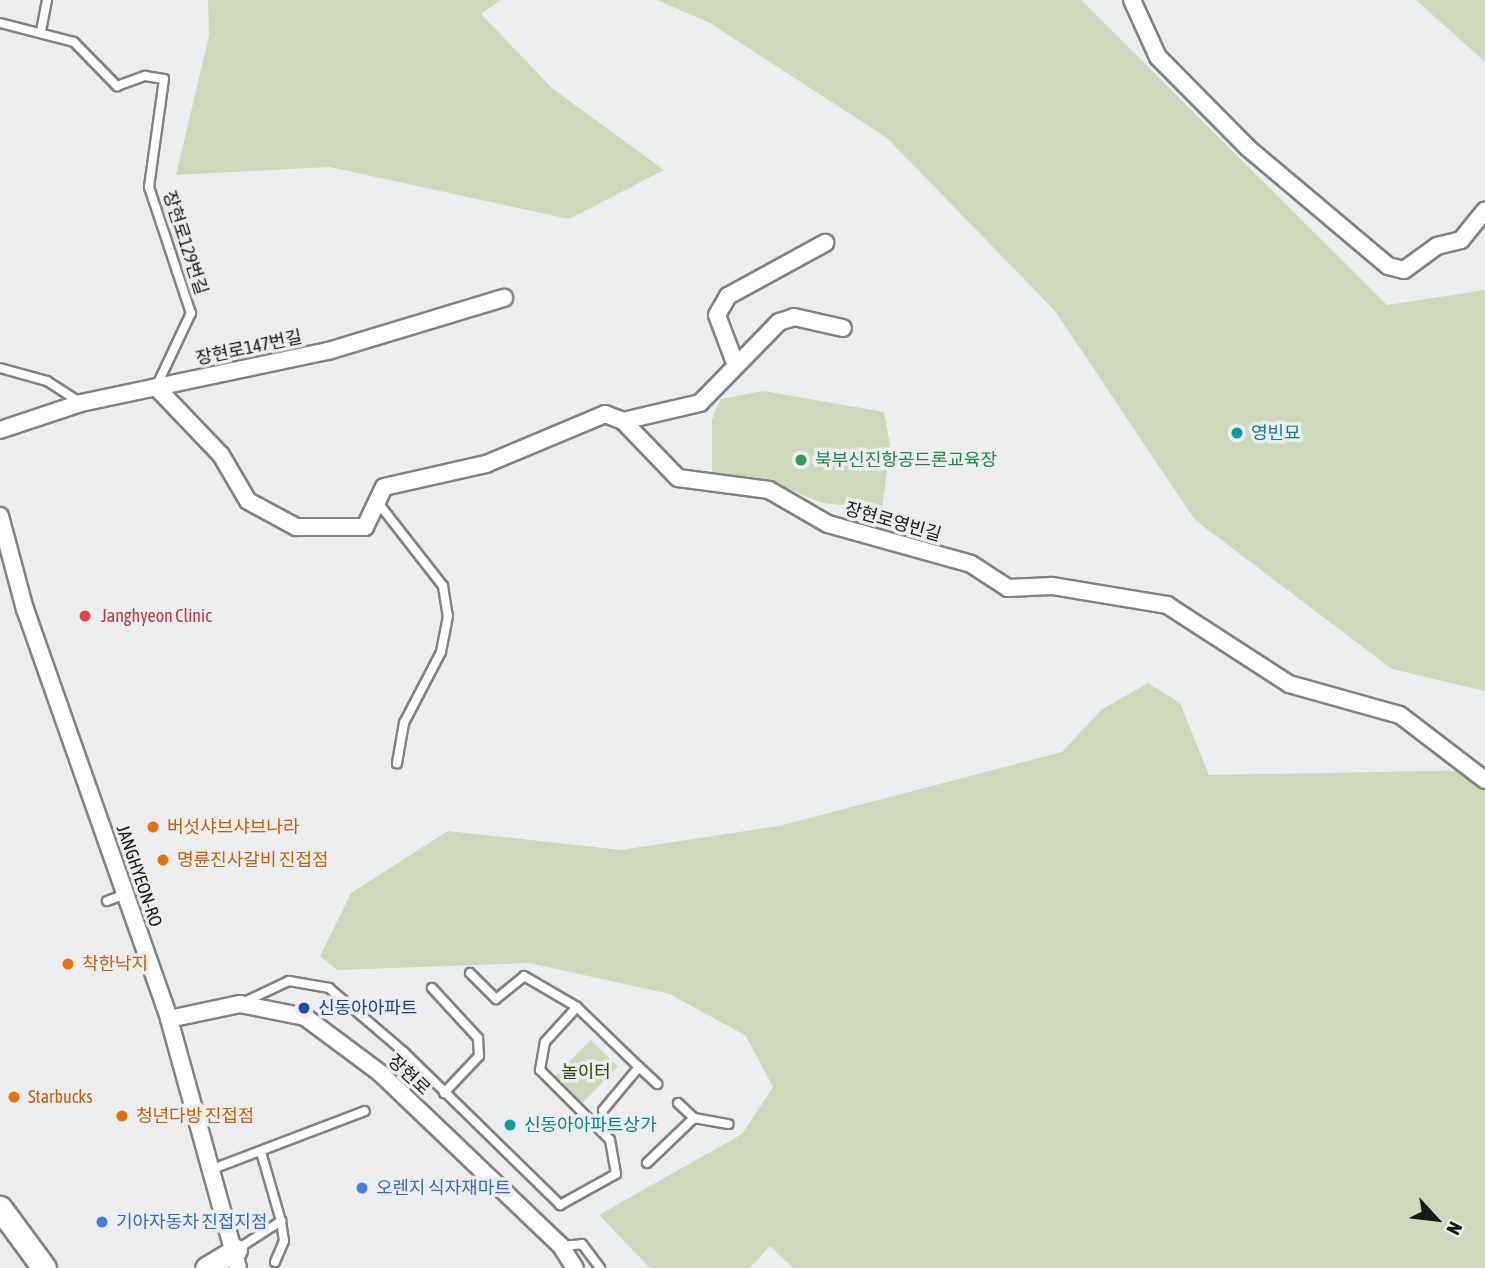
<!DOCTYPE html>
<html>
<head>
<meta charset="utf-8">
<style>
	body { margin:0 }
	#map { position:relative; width:1485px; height:1268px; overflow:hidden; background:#ecedee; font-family:"Asap Condensed","Noto Sans KR",sans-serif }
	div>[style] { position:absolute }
	.green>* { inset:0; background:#ced9ba; transform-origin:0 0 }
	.roads { filter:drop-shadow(2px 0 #818283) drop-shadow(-2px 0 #818283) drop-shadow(0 2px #818283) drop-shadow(0 -2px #818283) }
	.service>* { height:8px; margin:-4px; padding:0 4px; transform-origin:4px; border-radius:4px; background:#fff }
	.minor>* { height:16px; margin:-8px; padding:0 8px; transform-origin:8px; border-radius:8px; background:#fff }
	.tertiary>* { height:21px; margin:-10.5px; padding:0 10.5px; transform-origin:10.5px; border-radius:10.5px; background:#fff }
	.secondary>* { height:23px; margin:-11.5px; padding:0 11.5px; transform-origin:11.5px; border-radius:11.5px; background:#fff }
	.dots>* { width:19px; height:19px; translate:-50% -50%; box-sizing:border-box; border:4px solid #ecedee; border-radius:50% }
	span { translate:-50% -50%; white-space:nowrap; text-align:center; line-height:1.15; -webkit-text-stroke:7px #ecedee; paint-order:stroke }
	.street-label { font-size:18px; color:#181819 }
	.culture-label { font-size:18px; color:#0d838f }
	.left { translate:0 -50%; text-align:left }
	.leisure-label { font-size:18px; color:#27864d }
	.health-label { font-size:18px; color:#be3a42 }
	.food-label { font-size:18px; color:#c56008 }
	.transit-label { font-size:18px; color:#164399 }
	.park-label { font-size:18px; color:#35420c }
	.shop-label { font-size:18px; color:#366cbe }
	.north { position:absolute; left:1401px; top:1184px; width:70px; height:70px; -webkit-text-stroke:5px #ecedee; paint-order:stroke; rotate:117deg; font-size:19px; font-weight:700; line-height:28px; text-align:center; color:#181819 }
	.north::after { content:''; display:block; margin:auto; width:24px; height:32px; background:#181819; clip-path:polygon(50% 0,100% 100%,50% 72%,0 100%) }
</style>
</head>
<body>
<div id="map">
	<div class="green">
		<i style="clip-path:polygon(208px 0,501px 0,481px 14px,553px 89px,664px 170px,569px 219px,330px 167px,176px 175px,209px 36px)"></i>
		<i style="clip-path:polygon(657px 0,1081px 0,1387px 305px,1485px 290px,1485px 691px,1392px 669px,1195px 520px,1055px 311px,887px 138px,710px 23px)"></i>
		<i style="clip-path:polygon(1416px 0,1485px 0,1485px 62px)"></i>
		<i style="clip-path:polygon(763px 391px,884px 412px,890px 446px,882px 510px,823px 503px,773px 483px,712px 474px,712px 419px,721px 399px)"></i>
		<i style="clip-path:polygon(1148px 683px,1180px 703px,1209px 775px,1485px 770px,1485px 1268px,793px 1268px,770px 1246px,750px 1268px,650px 1268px,599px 1215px,742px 1134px,773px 1087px,746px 1036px,670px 994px,529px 963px,337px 970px,320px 956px,351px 893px,448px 831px,621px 850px,779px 826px,1062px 752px,1101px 710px)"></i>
		<i style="left:591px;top:1040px;width:38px;height:52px;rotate:45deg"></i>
	</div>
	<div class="roads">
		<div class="service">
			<i style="left:0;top:23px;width:76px;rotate:14.4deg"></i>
			<i style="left:74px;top:42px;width:62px;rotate:45.7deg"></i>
			<i style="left:117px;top:86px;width:30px;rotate:-20deg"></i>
			<i style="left:145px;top:76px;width:19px;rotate:9deg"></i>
			<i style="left:164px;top:79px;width:109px;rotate:97.9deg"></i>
			<i style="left:149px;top:187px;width:133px;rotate:71.6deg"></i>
			<i style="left:191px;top:313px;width:82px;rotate:115.3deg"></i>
			<i style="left:41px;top:31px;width:32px;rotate:-79deg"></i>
			<i style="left:0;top:368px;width:49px;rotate:15.5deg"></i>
			<i style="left:47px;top:381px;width:40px;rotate:32.9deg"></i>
			<i style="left:379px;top:504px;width:104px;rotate:52deg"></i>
			<i style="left:443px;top:586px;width:30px;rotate:81deg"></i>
			<i style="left:448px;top:616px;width:37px;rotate:101deg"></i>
			<i style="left:441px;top:652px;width:80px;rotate:117.5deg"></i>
			<i style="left:404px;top:723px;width:41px;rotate:99.9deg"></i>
			<i style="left:107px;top:901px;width:19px;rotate:-21deg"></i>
			<i style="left:470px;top:973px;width:37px;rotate:45deg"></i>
			<i style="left:496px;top:999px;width:36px;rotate:-39deg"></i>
			<i style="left:524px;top:976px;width:61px;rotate:30.3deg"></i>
			<i style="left:432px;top:988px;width:68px;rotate:47.4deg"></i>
			<i style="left:478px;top:1038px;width:18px;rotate:87deg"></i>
			<i style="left:479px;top:1056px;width:51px;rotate:133.4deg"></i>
			<i style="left:242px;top:1003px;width:52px;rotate:-25.1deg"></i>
			<i style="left:289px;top:981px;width:41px;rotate:9.9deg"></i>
			<i style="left:329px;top:988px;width:99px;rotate:40.5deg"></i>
			<i style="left:404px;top:1052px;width:219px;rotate:44.4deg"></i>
			<i style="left:560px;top:1205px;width:64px;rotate:-29deg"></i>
			<i style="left:616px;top:1174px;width:35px;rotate:-100deg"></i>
			<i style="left:610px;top:1140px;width:99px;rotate:-135deg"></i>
			<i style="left:540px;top:1070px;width:28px;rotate:-80deg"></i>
			<i style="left:545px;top:1042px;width:47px;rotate:-47.6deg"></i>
			<i style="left:577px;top:1007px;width:86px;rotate:44.1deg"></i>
			<i style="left:639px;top:1067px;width:56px;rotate:129.9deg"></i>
			<i style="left:639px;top:1067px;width:25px;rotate:43deg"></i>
			<i style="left:678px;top:1103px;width:22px;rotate:43deg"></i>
			<i style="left:694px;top:1118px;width:35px;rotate:10deg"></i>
			<i style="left:647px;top:1163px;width:65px;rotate:-43.8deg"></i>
			<i style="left:215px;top:1168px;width:160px;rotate:-20.8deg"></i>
			<i style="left:561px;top:1246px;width:21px;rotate:-5deg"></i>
			<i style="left:582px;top:1244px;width:30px;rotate:53deg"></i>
			<i style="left:236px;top:1250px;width:54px;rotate:-32.8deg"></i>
			<i style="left:281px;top:1221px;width:72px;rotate:-106.2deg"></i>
			<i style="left:275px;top:1262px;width:23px;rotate:-67deg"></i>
			<i style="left:284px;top:1241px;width:20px;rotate:-99deg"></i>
		</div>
		<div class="minor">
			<i style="left:1132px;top:0;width:63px;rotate:65.5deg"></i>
			<i style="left:1158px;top:57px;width:128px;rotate:45.3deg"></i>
			<i style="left:1248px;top:148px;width:183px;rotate:40.1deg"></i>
			<i style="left:1388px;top:266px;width:16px;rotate:14deg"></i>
			<i style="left:1404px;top:270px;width:41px;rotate:-36deg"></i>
			<i style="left:1437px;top:246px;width:25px;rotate:-14deg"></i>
			<i style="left:1461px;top:240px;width:38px;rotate:-51deg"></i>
			<i style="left:735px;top:363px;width:51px;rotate:-110.6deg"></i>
			<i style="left:717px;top:315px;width:22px;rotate:-60deg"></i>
			<i style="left:728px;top:296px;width:111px;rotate:-28.7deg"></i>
			<i style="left:156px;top:387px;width:94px;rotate:46.3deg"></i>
			<i style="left:221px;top:455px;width:53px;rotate:59.6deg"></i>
			<i style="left:248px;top:501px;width:55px;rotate:28.4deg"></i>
			<i style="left:296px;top:527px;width:69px"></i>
			<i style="left:365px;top:527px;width:44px;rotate:-64.6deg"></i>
			<i style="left:384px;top:487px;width:105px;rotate:-12.7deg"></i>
			<i style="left:486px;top:464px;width:129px;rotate:-22.8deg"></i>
			<i style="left:605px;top:414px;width:19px;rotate:21deg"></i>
			<i style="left:623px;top:421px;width:79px;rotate:46deg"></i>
			<i style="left:678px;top:478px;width:92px;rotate:7.5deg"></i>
			<i style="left:769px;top:490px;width:68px;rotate:30deg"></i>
			<i style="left:828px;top:524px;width:148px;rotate:15.6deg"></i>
			<i style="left:971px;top:564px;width:44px;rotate:33deg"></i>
			<i style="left:1008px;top:588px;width:44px;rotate:-2.6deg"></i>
			<i style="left:1052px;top:586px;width:117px;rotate:9.4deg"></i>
			<i style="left:1167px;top:605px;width:145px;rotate:32.9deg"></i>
			<i style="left:1289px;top:684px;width:115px;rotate:15.6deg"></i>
			<i style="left:1400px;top:715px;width:107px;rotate:37.4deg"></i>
			<i style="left:623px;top:421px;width:79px;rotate:-13.2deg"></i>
			<i style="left:700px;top:403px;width:113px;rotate:-45.7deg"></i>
			<i style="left:779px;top:322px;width:16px;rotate:-18deg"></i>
			<i style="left:794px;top:317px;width:50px;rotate:12.7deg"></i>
			<i style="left:0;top:430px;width:85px;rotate:-18.4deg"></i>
			<i style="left:81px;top:403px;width:252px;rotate:-11.9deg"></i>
			<i style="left:328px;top:351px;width:184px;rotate:-16.8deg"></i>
			<i style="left:0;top:516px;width:96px;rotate:75deg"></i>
			<i style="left:25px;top:609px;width:435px;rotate:70.6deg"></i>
			<i style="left:169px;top:1019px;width:258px;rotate:74.5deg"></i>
			<i style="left:169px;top:1019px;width:73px;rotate:-11.9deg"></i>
			<i style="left:240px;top:1004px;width:66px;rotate:11.3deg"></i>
			<i style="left:305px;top:1017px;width:94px;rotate:36.7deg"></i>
			<i style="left:380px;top:1073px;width:250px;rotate:43.7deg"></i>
			<i style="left:561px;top:1246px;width:26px;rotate:58deg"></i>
		</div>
		<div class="tertiary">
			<i style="left:206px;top:1268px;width:35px;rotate:-31deg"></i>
		</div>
		<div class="secondary">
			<i style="left:0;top:1208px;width:74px;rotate:53.7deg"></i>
		</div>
	</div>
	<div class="dots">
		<i style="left:1237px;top:433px;background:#0f9aa8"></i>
		<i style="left:801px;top:460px;background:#2e9e5b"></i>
		<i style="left:85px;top:616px;background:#e0444e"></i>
		<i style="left:153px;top:827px;background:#e8710a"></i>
		<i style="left:163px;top:860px;background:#e8710a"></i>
		<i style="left:68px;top:964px;background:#e8710a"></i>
		<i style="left:304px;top:1008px;background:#1a4fb4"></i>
		<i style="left:14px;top:1097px;background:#e8710a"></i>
		<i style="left:122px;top:1116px;background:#e8710a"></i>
		<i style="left:510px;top:1125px;background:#0f9aa8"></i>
		<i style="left:362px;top:1188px;background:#3f7fe0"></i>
		<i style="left:102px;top:1222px;background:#3f7fe0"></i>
	</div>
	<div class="street-label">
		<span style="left:185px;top:243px;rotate:72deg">장현로129번길</span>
		<span style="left:249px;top:348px;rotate:-12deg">장현로147번길</span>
		<span style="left:893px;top:522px;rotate:16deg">장현로영빈길</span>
		<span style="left:139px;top:876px;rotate:71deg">JANGHYEON-RO</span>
		<span style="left:409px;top:1075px;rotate:43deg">장현로</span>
	</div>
	<div class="culture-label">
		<span class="left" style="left:1251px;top:433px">영빈묘</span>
		<span class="left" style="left:524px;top:1125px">신동아아파트상가</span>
	</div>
	<div class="leisure-label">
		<span class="left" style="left:815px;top:460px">북부신진항공드론교육장</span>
	</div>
	<div class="health-label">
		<span class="left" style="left:101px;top:616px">Janghyeon Clinic</span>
	</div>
	<div class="food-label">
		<span class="left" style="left:167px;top:827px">버섯샤브샤브나라</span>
		<span class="left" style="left:177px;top:860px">명륜진사갈비 진접점</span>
		<span class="left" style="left:82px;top:964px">착한낙지</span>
		<span class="left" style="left:28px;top:1097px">Starbucks</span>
		<span class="left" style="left:136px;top:1116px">청년다방 진접점</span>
	</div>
	<div class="transit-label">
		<span class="left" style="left:318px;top:1008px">신동아아파트</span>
	</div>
	<div class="park-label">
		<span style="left:586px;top:1072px">놀이터</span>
	</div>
	<div class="shop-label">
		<span class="left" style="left:376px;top:1188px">오렌지 식자재마트</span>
		<span class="left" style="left:116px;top:1222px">기아자동차 진접지점</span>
	</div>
	<div class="north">N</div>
</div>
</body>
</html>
